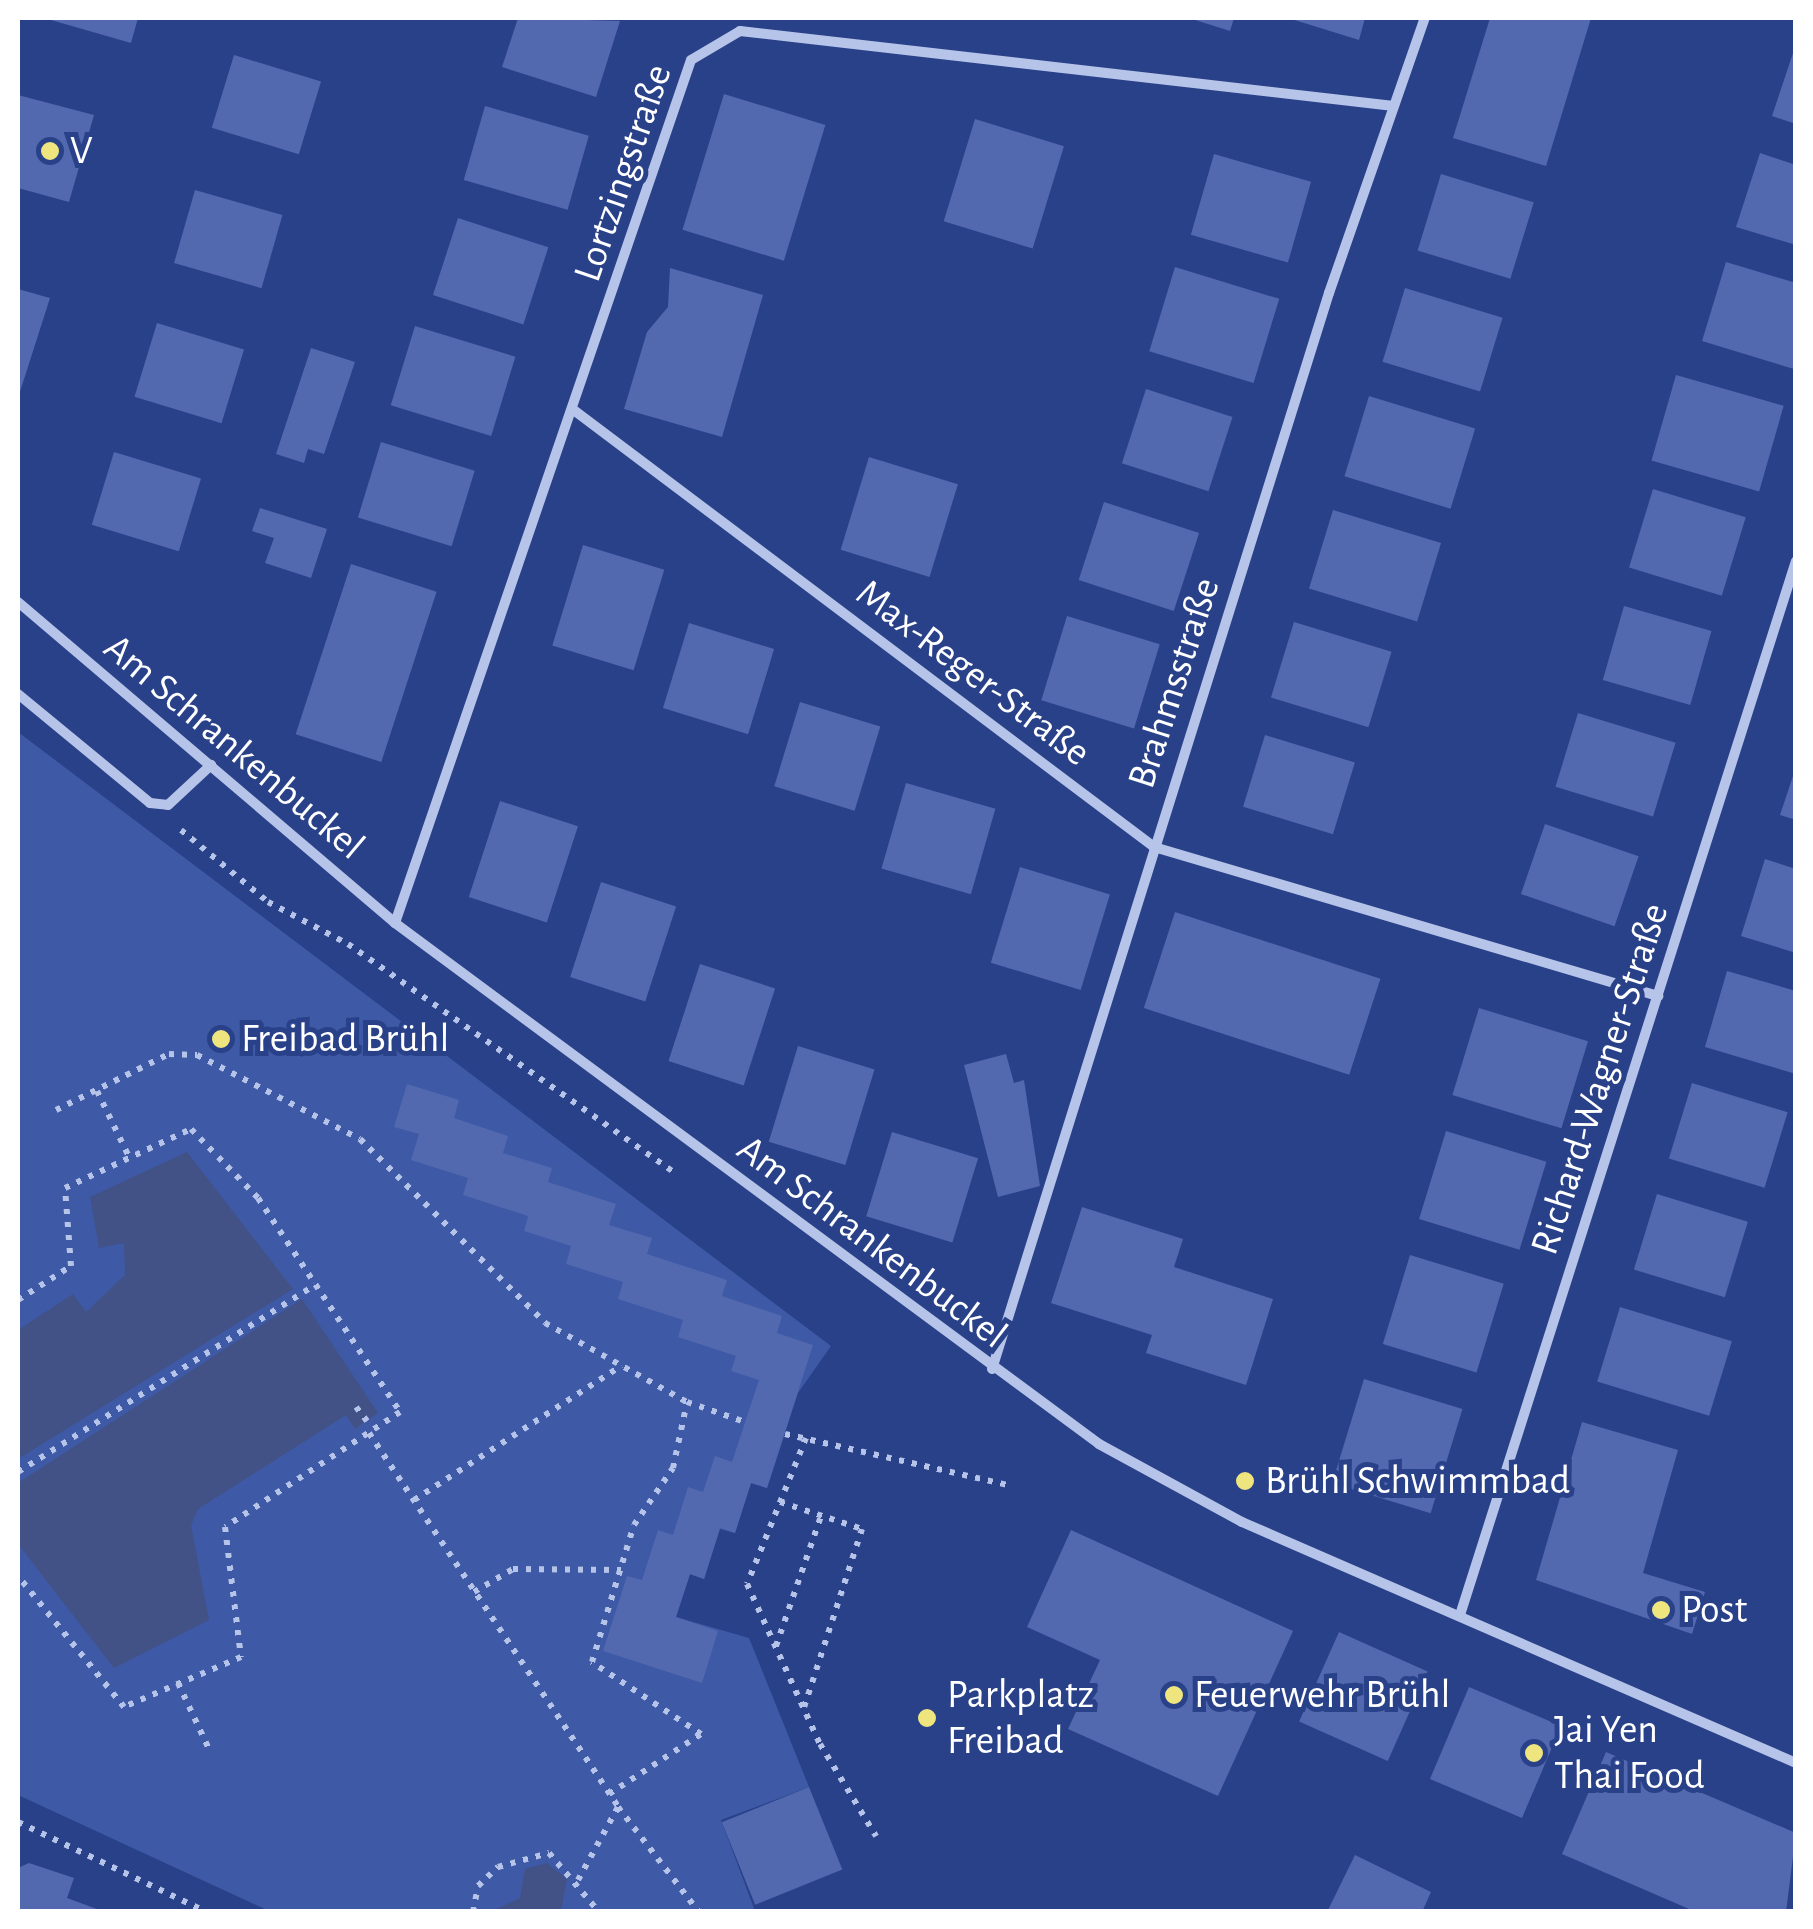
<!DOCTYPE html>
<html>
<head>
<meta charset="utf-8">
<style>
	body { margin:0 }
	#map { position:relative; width:1813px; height:1929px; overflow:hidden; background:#294189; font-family:"Alegreya Sans",sans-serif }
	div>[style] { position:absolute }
	.green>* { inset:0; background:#3e59a5 }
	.water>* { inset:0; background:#425287 }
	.building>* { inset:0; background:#5269b0; transform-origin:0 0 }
	.path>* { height:6px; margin-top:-3px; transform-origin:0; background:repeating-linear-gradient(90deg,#b7c4e9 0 5px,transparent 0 13px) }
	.minor>* { height:10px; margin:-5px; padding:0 5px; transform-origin:5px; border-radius:5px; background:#b7c4e9 }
	.dots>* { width:28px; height:28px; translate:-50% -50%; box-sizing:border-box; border:5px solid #294189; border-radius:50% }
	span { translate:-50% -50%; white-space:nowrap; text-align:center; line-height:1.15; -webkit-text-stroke:10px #294189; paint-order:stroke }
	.poi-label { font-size:40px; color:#fff }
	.left { translate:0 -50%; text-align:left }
	.street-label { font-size:40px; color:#fff }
	.frame { position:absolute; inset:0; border:20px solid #fff; pointer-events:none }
</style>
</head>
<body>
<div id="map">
	<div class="green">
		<i style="clip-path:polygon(18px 732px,831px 1346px,798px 1393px,767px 1488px,751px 1483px,735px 1533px,720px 1529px,704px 1579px,690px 1574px,676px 1617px,749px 1638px,809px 1787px,721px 1820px,755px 1911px,269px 1911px,18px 1795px)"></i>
	</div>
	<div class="water">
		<i style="clip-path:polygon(187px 1152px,293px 1289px,18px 1459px,18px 1330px,73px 1294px,86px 1312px,125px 1275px,124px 1243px,99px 1248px,90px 1197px)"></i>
		<i style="clip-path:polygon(302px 1299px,378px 1413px,355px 1429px,346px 1415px,198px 1509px,191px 1525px,209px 1620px,114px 1668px,18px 1544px,18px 1483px)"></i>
		<i style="clip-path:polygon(547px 1863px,567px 1879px,561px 1911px,492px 1911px,520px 1898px,525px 1869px)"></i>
	</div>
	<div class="building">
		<i style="clip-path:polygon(44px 18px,138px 18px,131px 43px)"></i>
		<i style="clip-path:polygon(518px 18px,620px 21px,596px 97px,502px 67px)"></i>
		<i style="clip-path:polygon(1189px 18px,1234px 18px,1230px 31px)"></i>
		<i style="clip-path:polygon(1288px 18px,1365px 18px,1359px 40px)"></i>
		<i style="clip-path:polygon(1490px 18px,1591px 18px,1546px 166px,1453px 138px)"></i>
		<i style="clip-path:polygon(1795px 47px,1796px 47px,1796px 124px,1772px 116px)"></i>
		<i style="left:234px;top:55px;width:91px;height:76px;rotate:17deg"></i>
		<i style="left:724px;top:94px;width:106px;height:142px;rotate:17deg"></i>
		<i style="clip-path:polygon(18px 95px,94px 115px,69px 202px,18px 188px)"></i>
		<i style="left:485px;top:106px;width:108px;height:77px;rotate:16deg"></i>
		<i style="left:975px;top:119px;width:93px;height:107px;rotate:17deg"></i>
		<i style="clip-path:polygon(1760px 153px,1796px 165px,1796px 245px,1736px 227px)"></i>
		<i style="left:1214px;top:154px;width:101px;height:84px;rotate:16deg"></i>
		<i style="left:1441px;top:174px;width:97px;height:80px;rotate:17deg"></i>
		<i style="left:195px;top:190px;width:91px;height:76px;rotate:16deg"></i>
		<i style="left:458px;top:218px;width:95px;height:81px;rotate:18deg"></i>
		<i style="clip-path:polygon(1726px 262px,1796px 283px,1794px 369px,1702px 341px)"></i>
		<i style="left:1175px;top:267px;width:109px;height:88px;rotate:17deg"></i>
		<i style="clip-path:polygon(670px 268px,763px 295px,722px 437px,624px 409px,647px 332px,668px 307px)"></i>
		<i style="left:1405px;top:288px;width:102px;height:77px;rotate:17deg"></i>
		<i style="clip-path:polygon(18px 289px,50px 298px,18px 398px)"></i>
		<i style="left:157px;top:323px;width:91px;height:77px;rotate:17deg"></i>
		<i style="left:415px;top:326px;width:105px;height:83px;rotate:17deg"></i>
		<i style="clip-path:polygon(311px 348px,355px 362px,324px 454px,308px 449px,304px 463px,276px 454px)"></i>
		<i style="left:1676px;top:375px;width:112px;height:89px;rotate:16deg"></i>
		<i style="left:1146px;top:389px;width:91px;height:78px;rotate:18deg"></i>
		<i style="left:1369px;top:396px;width:111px;height:84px;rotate:17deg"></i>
		<i style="left:381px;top:442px;width:98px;height:79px;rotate:17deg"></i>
		<i style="left:114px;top:452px;width:91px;height:76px;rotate:17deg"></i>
		<i style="left:869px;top:457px;width:93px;height:97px;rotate:17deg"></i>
		<i style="left:1653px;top:489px;width:97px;height:82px;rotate:17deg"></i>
		<i style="left:1104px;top:502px;width:100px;height:82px;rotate:18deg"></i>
		<i style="clip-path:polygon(260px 508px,327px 529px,311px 578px,265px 563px,274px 538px,252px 531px)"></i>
		<i style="left:1333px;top:510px;width:113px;height:82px;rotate:17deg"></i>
		<i style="left:583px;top:545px;width:85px;height:105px;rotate:17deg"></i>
		<i style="left:351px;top:564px;width:90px;height:179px;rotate:18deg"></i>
		<i style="left:1624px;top:606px;width:91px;height:77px;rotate:16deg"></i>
		<i style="left:1067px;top:616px;width:97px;height:88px;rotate:17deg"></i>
		<i style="left:1294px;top:622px;width:102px;height:79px;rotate:17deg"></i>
		<i style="left:689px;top:623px;width:89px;height:89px;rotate:17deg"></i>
		<i style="left:800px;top:702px;width:84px;height:88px;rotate:17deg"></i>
		<i style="left:1578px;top:713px;width:102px;height:77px;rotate:17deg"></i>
		<i style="left:1265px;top:735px;width:94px;height:75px;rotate:17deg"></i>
		<i style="clip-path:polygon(1795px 770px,1796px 770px,1796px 820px,1780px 815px)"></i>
		<i style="left:906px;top:783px;width:93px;height:89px;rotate:16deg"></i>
		<i style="left:500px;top:801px;width:82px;height:101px;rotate:18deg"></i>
		<i style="left:1545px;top:824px;width:99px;height:74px;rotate:19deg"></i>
		<i style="clip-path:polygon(1765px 859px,1796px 869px,1796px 953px,1741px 936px)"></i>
		<i style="left:1020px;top:867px;width:94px;height:100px;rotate:17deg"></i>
		<i style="left:601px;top:882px;width:79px;height:100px;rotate:18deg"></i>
		<i style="left:1175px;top:912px;width:216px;height:101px;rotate:18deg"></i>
		<i style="left:700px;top:964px;width:79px;height:102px;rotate:18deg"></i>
		<i style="clip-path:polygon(1727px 971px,1796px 991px,1796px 1074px,1705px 1047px)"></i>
		<i style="left:1479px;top:1008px;width:114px;height:91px;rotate:17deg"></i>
		<i style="left:798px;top:1046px;width:80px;height:100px;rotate:17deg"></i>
		<i style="clip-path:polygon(1006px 1054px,1014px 1083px,1024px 1080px,1040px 1186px,998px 1197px,964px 1065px)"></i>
		<i style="left:1692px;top:1083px;width:100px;height:79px;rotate:17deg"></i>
		<i style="clip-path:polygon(407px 1084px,459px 1100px,454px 1118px,508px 1136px,503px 1153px,552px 1168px,548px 1182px,616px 1204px,609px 1225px,652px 1238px,647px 1254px,727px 1280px,722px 1296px,782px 1316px,777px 1333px,813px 1345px,767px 1488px,751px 1483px,735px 1533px,720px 1528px,704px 1579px,690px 1574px,676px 1617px,718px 1631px,702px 1683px,603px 1651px,627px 1576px,642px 1580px,658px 1530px,673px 1535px,688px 1487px,703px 1492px,715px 1456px,732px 1462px,759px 1380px,731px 1371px,736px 1356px,678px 1337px,683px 1320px,618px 1299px,623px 1282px,566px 1264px,571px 1246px,524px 1231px,528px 1216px,463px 1195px,468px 1178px,411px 1160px,419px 1134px,394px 1127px)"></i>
		<i style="left:1446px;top:1131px;width:105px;height:92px;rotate:17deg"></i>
		<i style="left:892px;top:1132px;width:90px;height:88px;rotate:17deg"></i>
		<i style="left:1657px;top:1194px;width:95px;height:79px;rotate:17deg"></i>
		<i style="clip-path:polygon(1082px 1207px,1183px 1239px,1174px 1267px,1273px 1299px,1246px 1385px,1146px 1353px,1152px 1335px,1051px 1303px)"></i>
		<i style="left:1410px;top:1255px;width:98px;height:93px;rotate:17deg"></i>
		<i style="left:1620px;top:1307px;width:117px;height:78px;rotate:17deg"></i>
		<i style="left:1364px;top:1379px;width:103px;height:109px;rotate:17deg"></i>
		<i style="clip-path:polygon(1582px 1422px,1678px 1450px,1643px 1573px,1705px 1592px,1692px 1634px,1536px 1580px)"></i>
		<i style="clip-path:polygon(1071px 1530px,1293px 1631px,1218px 1796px,1068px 1729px,1100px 1660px,1027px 1627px)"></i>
		<i style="left:1339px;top:1632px;width:97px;height:98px;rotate:24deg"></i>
		<i style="left:1469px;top:1687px;width:100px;height:100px;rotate:23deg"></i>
		<i style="clip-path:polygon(1606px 1752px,1796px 1833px,1786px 1912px,1696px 1912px,1562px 1854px)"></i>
		<i style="left:809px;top:1787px;width:89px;height:94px;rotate:68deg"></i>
		<i style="clip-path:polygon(1355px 1855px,1431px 1892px,1422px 1912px,1327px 1912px)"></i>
		<i style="clip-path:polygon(29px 1863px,74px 1878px,67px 1898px,105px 1912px,18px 1912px,18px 1868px)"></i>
	</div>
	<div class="path">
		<i style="left:181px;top:830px;width:113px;rotate:39.6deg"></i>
		<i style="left:268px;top:902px;width:90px;rotate:27.7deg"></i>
		<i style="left:348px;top:944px;width:399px;rotate:35deg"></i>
		<i style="left:97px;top:1091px;width:73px;rotate:64.1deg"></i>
		<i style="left:56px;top:1110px;width:126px;rotate:-26.4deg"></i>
		<i style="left:169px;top:1054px;width:28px;rotate:2deg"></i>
		<i style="left:197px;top:1055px;width:183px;rotate:27.3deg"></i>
		<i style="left:360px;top:1139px;width:261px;rotate:44.8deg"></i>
		<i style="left:545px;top:1323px;width:162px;rotate:29.1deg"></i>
		<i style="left:687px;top:1402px;width:61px;rotate:19deg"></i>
		<i style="left:18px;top:1300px;width:63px;rotate:-32.7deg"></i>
		<i style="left:71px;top:1266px;width:78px;rotate:-94.4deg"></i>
		<i style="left:65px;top:1188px;width:139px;rotate:-25.1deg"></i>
		<i style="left:191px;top:1129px;width:96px;rotate:45.8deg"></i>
		<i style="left:258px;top:1198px;width:257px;rotate:56.4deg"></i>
		<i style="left:400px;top:1412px;width:209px;rotate:146.7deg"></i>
		<i style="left:225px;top:1527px;width:131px;rotate:83deg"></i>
		<i style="left:241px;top:1657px;width:127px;rotate:156.9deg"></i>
		<i style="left:124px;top:1707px;width:169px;rotate:-129deg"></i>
		<i style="left:356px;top:1407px;width:18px;rotate:52deg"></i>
		<i style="left:369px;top:1433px;width:449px;rotate:56.3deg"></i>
		<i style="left:618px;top:1807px;width:133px;rotate:52.4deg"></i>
		<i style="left:785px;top:1434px;width:229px;rotate:12.9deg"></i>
		<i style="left:806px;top:1438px;width:157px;rotate:112deg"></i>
		<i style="left:747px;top:1584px;width:176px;rotate:65.5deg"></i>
		<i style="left:820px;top:1744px;width:108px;rotate:58.7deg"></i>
		<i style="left:18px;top:1472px;width:351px;rotate:-32.2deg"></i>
		<i style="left:414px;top:1500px;width:247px;rotate:-32.9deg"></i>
		<i style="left:780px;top:1502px;width:86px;rotate:18.2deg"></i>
		<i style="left:862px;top:1529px;width:187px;rotate:108deg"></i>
		<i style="left:474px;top:1592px;width:45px;rotate:-30.5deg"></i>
		<i style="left:513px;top:1569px;width:108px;rotate:0.5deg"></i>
		<i style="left:776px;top:1646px;width:138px;rotate:-70.9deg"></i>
		<i style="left:178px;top:1683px;width:71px;rotate:64.9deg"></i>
		<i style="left:609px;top:1794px;width:110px;rotate:-33.1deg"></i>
		<i style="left:701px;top:1734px;width:131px;rotate:-146.6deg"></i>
		<i style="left:592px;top:1662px;width:143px;rotate:-73deg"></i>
		<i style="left:634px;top:1525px;width:69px;rotate:-55.6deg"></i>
		<i style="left:673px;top:1468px;width:67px;rotate:-78deg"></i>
		<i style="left:18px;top:1822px;width:209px;rotate:25.5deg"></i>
		<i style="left:578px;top:1880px;width:83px;rotate:-61.3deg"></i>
		<i style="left:473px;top:1912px;width:26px;rotate:-79deg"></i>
		<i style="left:478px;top:1886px;width:28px;rotate:-44deg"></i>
		<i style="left:498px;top:1867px;width:53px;rotate:-15.4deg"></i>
		<i style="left:549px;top:1853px;width:77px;rotate:49.7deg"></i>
	</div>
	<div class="minor">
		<i style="left:575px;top:411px;width:725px;rotate:36.98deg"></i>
		<i style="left:1154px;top:847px;width:526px;rotate:16.47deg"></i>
		<i style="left:18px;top:602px;width:495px;rotate:40.4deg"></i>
		<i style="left:395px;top:923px;width:876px;rotate:36.5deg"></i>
		<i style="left:1099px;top:1444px;width:163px;rotate:28.6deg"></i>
		<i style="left:1242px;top:1522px;width:604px;rotate:23.51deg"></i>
		<i style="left:18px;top:694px;width:171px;rotate:39.5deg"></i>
		<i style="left:150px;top:803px;width:18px;rotate:6deg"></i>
		<i style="left:168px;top:805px;width:59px;rotate:-42.9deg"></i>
		<i style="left:395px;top:923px;width:912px;rotate:-71.07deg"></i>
		<i style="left:691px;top:60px;width:57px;rotate:-30.6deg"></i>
		<i style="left:740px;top:31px;width:658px;rotate:6.54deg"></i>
		<i style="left:992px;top:1369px;width:1128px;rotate:-72.61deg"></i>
		<i style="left:1329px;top:293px;width:291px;rotate:-70.8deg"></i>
		<i style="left:1460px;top:1615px;width:1106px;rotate:-72.32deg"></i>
	</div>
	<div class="dots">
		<i style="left:50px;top:151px;background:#efe57e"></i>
		<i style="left:221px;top:1039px;background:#efe57e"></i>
		<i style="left:1245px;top:1481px;background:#efe57e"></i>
		<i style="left:1661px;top:1610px;background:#efe57e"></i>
		<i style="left:1174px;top:1695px;background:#efe57e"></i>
		<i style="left:927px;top:1718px;background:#efe57e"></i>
		<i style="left:1534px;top:1753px;background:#efe57e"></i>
	</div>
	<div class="poi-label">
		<span class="left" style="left:70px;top:151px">V</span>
		<span class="left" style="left:241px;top:1039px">Freibad Brühl</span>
		<span class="left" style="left:1265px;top:1481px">Brühl Schwimmbad</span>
		<span class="left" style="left:1681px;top:1610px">Post</span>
		<span class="left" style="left:947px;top:1718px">Parkplatz<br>Freibad</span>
		<span class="left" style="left:1194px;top:1695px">Feuerwehr Brühl</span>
		<span class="left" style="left:1554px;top:1753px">Jai Yen<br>Thai Food</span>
	</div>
	<div class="street-label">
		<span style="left:623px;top:173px;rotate:-71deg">Lortzingstraße</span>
		<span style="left:973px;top:673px;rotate:37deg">Max-Reger-Straße</span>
		<span style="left:1174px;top:683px;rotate:-72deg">Brahmsstraße</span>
		<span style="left:234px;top:747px;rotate:40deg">Am Schrankenbuckel</span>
		<span style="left:1600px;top:1079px;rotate:-72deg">Richard-Wagner-Straße</span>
		<span style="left:872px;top:1242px;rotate:37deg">Am Schrankenbuckel</span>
	</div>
	<div class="frame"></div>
</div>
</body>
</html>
